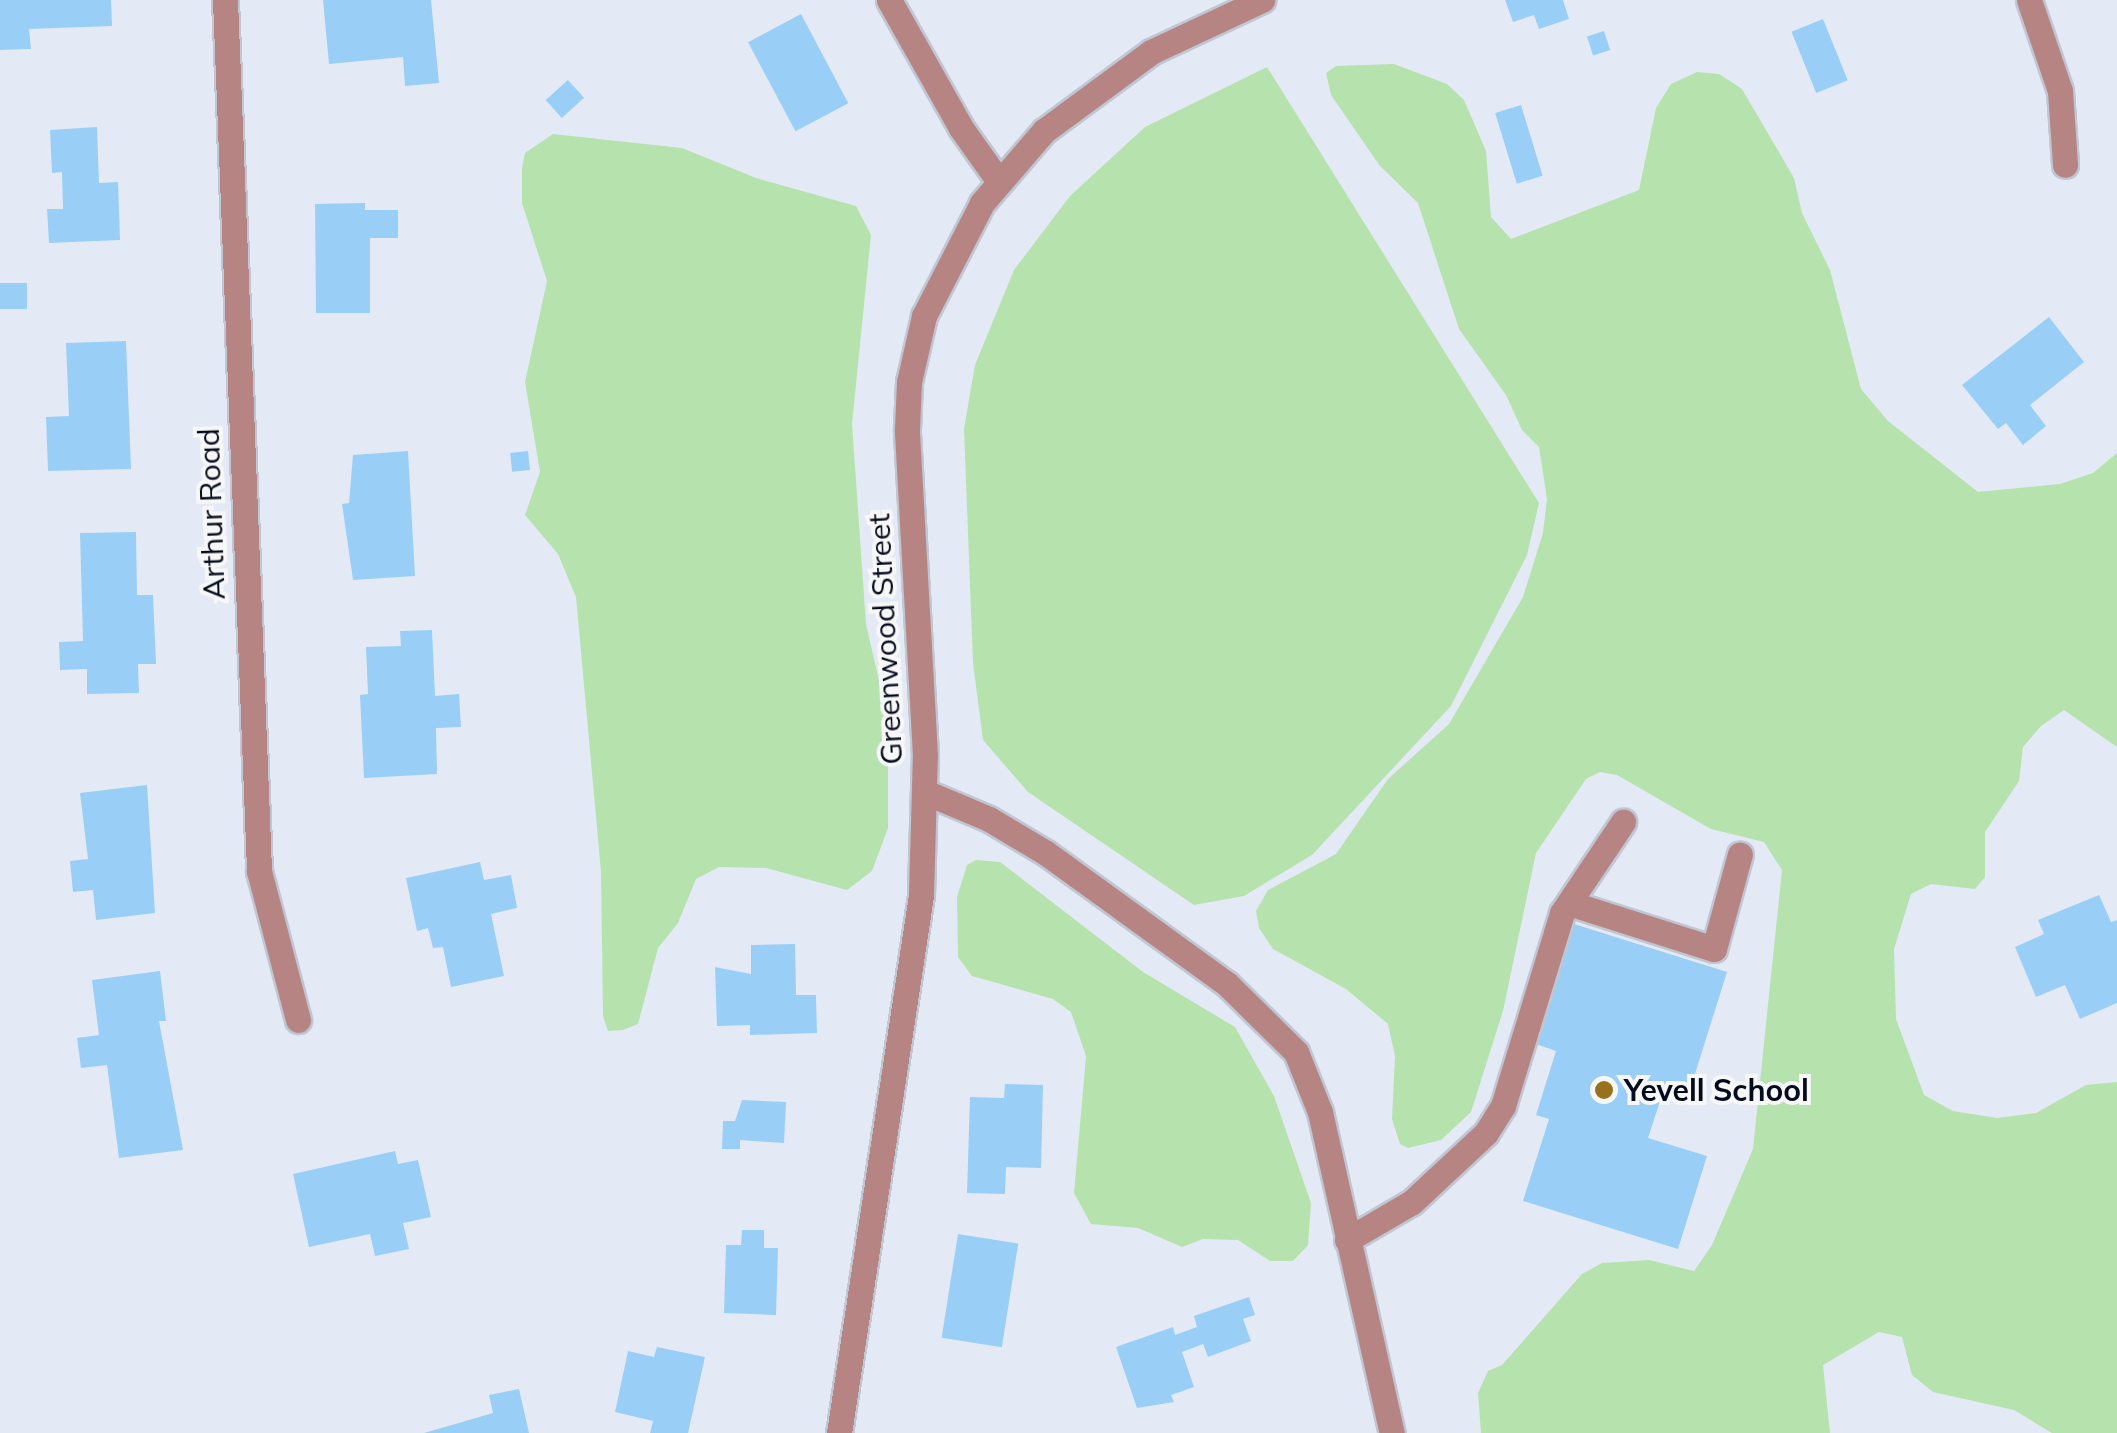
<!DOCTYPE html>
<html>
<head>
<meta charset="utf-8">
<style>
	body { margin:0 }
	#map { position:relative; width:2117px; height:1433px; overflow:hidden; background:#e4eaf5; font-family:Mulish,sans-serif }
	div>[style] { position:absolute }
	.green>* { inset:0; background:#b6e2ae }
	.building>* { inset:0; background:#99cff7; transform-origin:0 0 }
	.roads { filter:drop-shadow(2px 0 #c0c6d2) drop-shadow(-2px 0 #c0c6d2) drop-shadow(0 2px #c0c6d2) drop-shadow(0 -2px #c0c6d2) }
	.minor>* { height:25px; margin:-12.5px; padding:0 12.5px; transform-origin:12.5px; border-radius:12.5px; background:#b68483 }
	.dots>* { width:28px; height:28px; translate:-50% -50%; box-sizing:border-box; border:5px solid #f7f7f7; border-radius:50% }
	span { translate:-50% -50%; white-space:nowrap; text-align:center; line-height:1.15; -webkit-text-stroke:8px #f7f7f7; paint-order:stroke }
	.street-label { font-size:30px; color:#040b1c }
	.poi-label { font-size:30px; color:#040b1c; font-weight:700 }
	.left { translate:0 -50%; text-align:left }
</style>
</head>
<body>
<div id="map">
	<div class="green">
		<i style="clip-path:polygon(1394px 64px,1447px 84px,1464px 100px,1486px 151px,1491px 217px,1511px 239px,1639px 190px,1656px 108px,1671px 84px,1697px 72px,1719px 74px,1742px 89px,1794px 178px,1802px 213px,1830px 270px,1861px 389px,1888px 421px,1978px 492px,2060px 484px,2093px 473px,2117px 453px,2117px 747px,2064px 710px,2041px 726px,2023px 747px,2019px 781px,1985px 832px,1985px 877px,1975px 889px,1931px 884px,1911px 894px,1894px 949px,1896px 1019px,1924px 1095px,1953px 1111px,1997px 1118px,2036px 1113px,2086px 1085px,2117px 1082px,2117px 1433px,2052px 1433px,2014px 1410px,1933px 1392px,1912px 1375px,1902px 1337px,1879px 1332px,1823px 1365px,1830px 1433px,1481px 1433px,1478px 1393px,1488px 1371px,1502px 1365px,1582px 1274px,1602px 1263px,1649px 1260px,1694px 1271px,1712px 1245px,1753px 1149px,1782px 870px,1764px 842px,1711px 829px,1617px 775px,1600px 772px,1586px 779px,1536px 853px,1503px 1011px,1471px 1112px,1441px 1140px,1408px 1148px,1400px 1144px,1392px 1119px,1395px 1056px,1388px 1024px,1346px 989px,1273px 949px,1259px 928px,1256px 911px,1268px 890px,1336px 854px,1388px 779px,1449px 724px,1523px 597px,1543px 533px,1547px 499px,1539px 447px,1522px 430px,1506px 395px,1459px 329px,1418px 203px,1380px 166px,1331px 95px,1326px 73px,1336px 66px)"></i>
		<i style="clip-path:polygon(1267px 67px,1539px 503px,1527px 555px,1451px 706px,1312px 855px,1244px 896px,1194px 905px,1028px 792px,983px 740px,973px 663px,964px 429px,975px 365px,1014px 270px,1070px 196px,1145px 127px)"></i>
		<i style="clip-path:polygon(553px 134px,682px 148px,756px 178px,856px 206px,871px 235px,852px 424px,866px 624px,888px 719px,888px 828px,872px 871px,847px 890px,766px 868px,719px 867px,696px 879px,678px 923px,658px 948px,638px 1024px,623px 1030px,608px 1031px,603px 1016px,601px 872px,576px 597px,558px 554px,525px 515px,540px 472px,525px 382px,547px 281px,522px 203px,522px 168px,525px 153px)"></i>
		<i style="clip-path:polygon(976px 860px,1000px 862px,1143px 972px,1235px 1027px,1274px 1096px,1311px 1203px,1308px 1245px,1293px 1261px,1270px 1261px,1238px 1240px,1203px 1239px,1182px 1247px,1138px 1228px,1091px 1224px,1074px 1193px,1086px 1056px,1071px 1012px,1053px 999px,972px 976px,958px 957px,957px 897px,967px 865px)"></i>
	</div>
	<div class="building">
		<i style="clip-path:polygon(0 0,111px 0,112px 26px,29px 29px,31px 49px,0 50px)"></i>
		<i style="clip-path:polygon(323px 0,431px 0,439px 83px,405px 86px,403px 57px,329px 64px)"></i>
		<i style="clip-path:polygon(1505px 0,1563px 0,1569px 19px,1539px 29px,1534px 15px,1513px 22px)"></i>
		<i style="left:801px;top:14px;width:101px;height:60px;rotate:62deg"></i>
		<i style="left:1823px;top:19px;width:66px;height:34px;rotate:68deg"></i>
		<i style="left:1604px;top:31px;width:20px;height:18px;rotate:72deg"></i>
		<i style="left:568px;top:80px;width:24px;height:30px;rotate:48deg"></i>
		<i style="left:1521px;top:105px;width:74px;height:27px;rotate:73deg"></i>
		<i style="clip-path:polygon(97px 127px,99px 183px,118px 182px,120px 240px,49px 243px,47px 209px,63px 209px,62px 172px,52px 173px,50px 130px)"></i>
		<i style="clip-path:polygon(365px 203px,365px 210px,398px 210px,398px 238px,370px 238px,370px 313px,316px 313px,315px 204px)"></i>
		<i style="left:0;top:283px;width:27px;height:26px"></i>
		<i style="clip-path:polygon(2049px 317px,2084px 362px,2030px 405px,2046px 426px,2023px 445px,2006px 423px,1998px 429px,1962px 385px)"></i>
		<i style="clip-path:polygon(126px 341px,131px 469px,48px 471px,46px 417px,69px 416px,66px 343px)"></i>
		<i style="clip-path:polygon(408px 451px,415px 576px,353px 580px,342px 504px,349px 503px,353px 455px)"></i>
		<i style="left:528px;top:451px;width:19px;height:18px;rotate:84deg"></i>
		<i style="clip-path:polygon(136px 532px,137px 595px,153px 595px,156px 664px,138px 664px,139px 693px,87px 694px,87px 669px,60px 670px,59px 642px,83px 641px,80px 533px)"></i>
		<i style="clip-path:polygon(432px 630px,435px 696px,459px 694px,461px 727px,436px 728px,437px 774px,364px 778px,360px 695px,368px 694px,366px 647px,401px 646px,400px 631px)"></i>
		<i style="clip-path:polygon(147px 785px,155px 913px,96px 920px,93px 890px,73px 892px,70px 861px,88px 859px,80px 793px)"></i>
		<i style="clip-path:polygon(480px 862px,484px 880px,511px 875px,517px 908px,491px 914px,504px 976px,451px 987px,443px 947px,433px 948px,428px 928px,417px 931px,406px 878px)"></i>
		<i style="clip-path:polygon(2099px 895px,2111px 922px,2117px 920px,2117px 1003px,2080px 1019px,2065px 985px,2036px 997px,2015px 947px,2044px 934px,2038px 920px)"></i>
		<i style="clip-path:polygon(1574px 924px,1727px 972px,1689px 1093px,1665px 1086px,1648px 1138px,1707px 1156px,1678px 1249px,1523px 1201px,1549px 1119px,1536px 1115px,1556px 1051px,1536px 1044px)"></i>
		<i style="clip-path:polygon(795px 944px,796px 995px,816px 995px,817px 1033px,750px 1035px,750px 1025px,717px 1026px,715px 967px,751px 974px,751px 945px)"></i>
		<i style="clip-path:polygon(160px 971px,166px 1021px,159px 1021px,183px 1150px,119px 1158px,107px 1065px,81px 1068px,77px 1038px,99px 1035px,92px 980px)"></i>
		<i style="clip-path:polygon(1005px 1084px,1043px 1085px,1041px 1168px,1006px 1167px,1005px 1194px,967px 1193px,970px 1097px,1004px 1098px)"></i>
		<i style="clip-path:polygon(742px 1100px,786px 1102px,784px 1143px,740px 1140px,740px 1149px,722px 1149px,723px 1121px,735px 1121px)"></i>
		<i style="clip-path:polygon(395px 1151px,398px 1164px,418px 1160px,431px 1217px,403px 1223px,409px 1249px,375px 1256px,370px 1234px,309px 1247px,293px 1174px)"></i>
		<i style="clip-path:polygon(742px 1230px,764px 1230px,764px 1248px,778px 1248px,776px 1315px,724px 1313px,726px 1245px,741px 1245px)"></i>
		<i style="left:958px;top:1234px;width:61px;height:105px;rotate:9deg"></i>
		<i style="clip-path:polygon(1249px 1297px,1255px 1315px,1243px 1319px,1251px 1341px,1208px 1357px,1203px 1344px,1182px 1352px,1194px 1387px,1171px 1395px,1174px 1402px,1137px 1408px,1116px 1347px,1173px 1327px,1175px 1335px,1197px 1327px,1194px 1316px)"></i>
		<i style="clip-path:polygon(657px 1347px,705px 1357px,688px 1433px,650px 1433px,653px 1421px,615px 1412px,628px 1351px,654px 1357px)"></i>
		<i style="clip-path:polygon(519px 1389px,529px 1433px,424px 1433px,493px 1413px,489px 1395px)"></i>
	</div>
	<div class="roads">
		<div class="minor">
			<i style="left:225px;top:0;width:872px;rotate:87.76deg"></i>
			<i style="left:259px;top:871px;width:154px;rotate:75.3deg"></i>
			<i style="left:889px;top:0;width:147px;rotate:60.6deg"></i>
			<i style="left:961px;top:128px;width:64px;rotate:54.6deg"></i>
			<i style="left:2029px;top:0;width:96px;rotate:71.2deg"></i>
			<i style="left:2060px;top:91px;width:74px;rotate:86.1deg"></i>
			<i style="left:925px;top:792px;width:69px;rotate:22.9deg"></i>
			<i style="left:989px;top:819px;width:66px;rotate:30.8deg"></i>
			<i style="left:1046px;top:853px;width:223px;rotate:35.9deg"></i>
			<i style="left:1227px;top:984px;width:97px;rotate:44.6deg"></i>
			<i style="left:1296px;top:1052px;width:65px;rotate:68.2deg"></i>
			<i style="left:1320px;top:1112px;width:329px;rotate:77.4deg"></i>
			<i style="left:1569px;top:903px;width:152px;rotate:17.6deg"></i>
			<i style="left:1714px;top:949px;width:98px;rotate:-74.7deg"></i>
			<i style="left:1347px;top:1240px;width:75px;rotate:-30.3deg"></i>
			<i style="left:1412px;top:1202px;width:101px;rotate:-43deg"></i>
			<i style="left:1486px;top:1133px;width:32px;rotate:-58deg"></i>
			<i style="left:1503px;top:1106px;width:202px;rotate:-73deg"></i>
			<i style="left:1562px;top:913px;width:110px;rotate:-56.2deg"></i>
			<i style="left:839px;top:1433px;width:544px;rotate:-81.33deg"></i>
			<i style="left:921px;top:895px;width:140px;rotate:-88.4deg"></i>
			<i style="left:925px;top:755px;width:326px;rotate:-93.2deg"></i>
			<i style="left:907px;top:429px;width:47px;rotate:-87.6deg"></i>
			<i style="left:909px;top:382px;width:68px;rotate:-77.2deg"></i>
			<i style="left:924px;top:316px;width:127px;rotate:-62.8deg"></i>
			<i style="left:982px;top:203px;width:95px;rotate:-49.3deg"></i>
			<i style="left:1044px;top:131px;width:133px;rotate:-36.4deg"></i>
			<i style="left:1151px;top:52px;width:123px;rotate:-25.1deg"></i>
		</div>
	</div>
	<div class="dots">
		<i style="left:1604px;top:1090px;background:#98711c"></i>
	</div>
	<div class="street-label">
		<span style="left:211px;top:514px;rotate:-92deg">Arthur Road</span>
		<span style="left:885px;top:639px;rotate:-93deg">Greenwood Street</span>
	</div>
	<div class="poi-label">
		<span class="left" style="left:1624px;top:1090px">Yevell School</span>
	</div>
</div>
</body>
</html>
